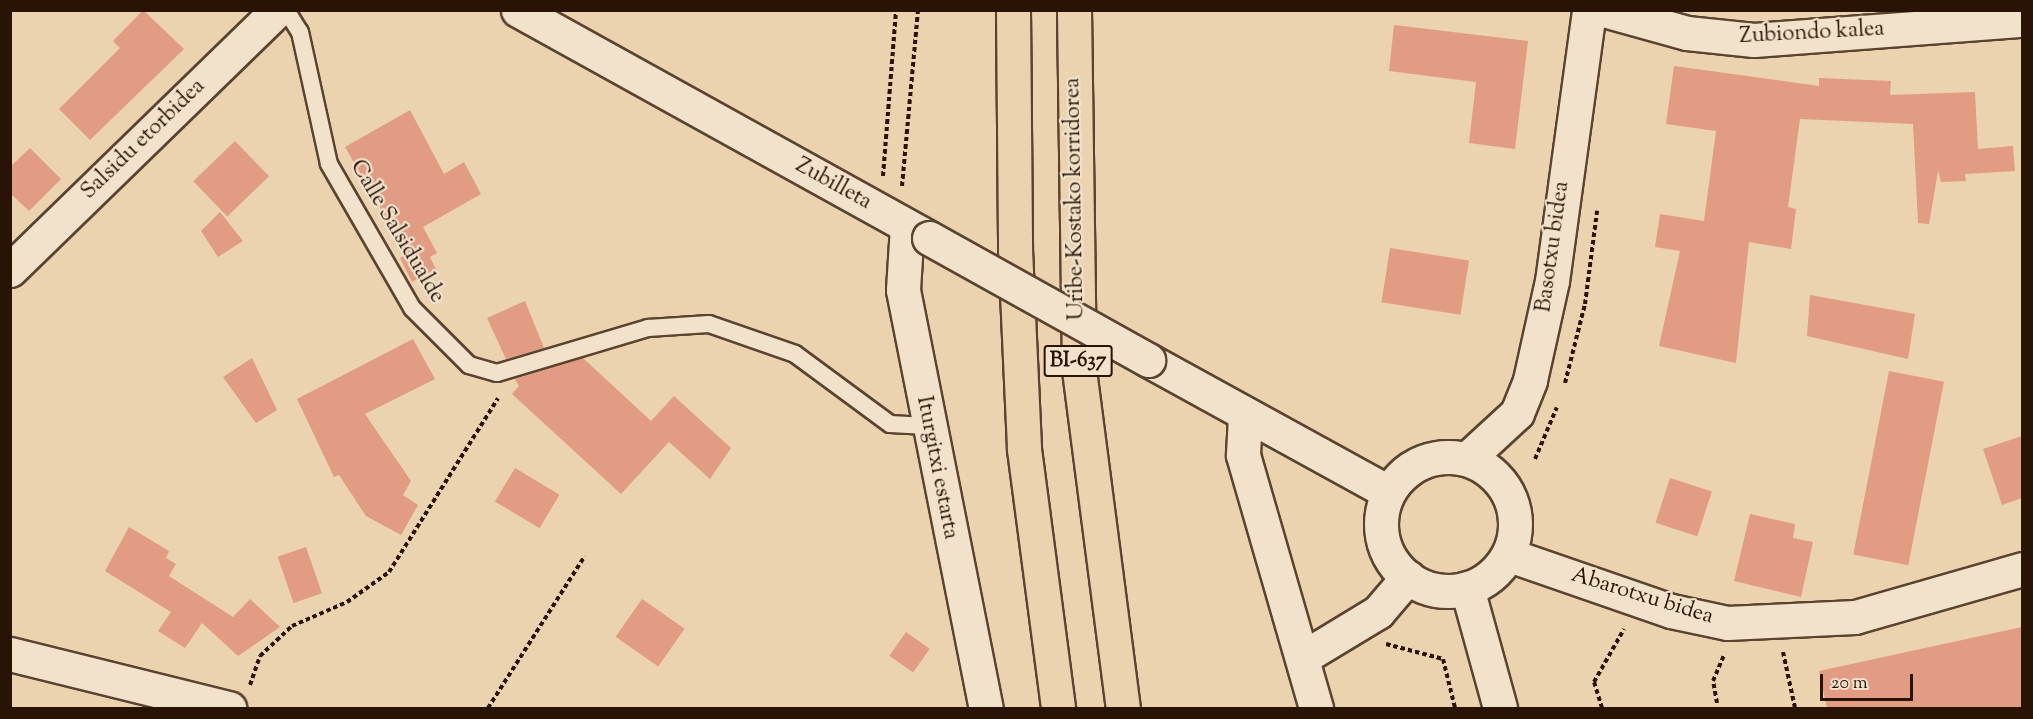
<!DOCTYPE html>
<html>
<head>
<meta charset="utf-8">
<style>
	body { margin:0 }
	#map { position:relative; width:2033px; height:719px; overflow:hidden; background:#ebd3b0; font-family:"Sorts Mill Goudy",serif }
	div>[style] { position:absolute }
	.building>* { inset:0; background:#e19c83; transform-origin:0 0 }
	.path>* { height:4px; margin-top:-2px; transform-origin:0; background:repeating-linear-gradient(90deg,#291304 0 4.5px,transparent 0 7.5px) }
	.roads { filter:drop-shadow(2px 0 #5a432f) drop-shadow(-2px 0 #5a432f) drop-shadow(0 2px #5a432f) drop-shadow(0 -2px #5a432f) }
	.lane>* { height:16px; margin:-8px; padding:0 8px; transform-origin:8px; border-radius:8px; background:#f2e2cc }
	.street>* { height:33px; margin:-16.5px; padding:0 16.5px; transform-origin:16.5px; border-radius:16.5px; background:#f2e2cc }
	.street>.ring { margin:-16.5px; padding:0; box-sizing:content-box; background:none; border:33px solid #f2e2cc; border-radius:50% }
	.secondary>* { height:33px; margin:-16.5px; padding:0 16.5px; transform-origin:16.5px; border-radius:16.5px; background:#f2e2cc }
	.highway>* { height:33px; margin:-16.5px; padding:0 16.5px; transform-origin:16.5px; border-radius:16.5px; background:#ebd3b0 }
	.bridges { filter:drop-shadow(2px 0 #5a432f) drop-shadow(-2px 0 #5a432f) drop-shadow(0 2px #5a432f) drop-shadow(0 -2px #5a432f) }
	.street-bridge>* { height:33px; margin:-16.5px; padding:0 16.5px; transform-origin:16.5px; border-radius:16.5px; background:#f2e2cc }
	span { translate:-50% -50%; white-space:nowrap; text-align:center; line-height:1.15; -webkit-text-stroke:4.5px #f2e2cc; paint-order:stroke }
	.shield-label span { padding:2px 4px; background:#f2e2cc; border:2px solid; border-radius:4px; -webkit-text-stroke-width:0 }
	.shield-label { font-size:21px; color:#291304; font-weight:700 }
	.street-label { font-size:22px; color:#291304 }
	.frame { position:absolute; inset:0; border:12px solid #291304; pointer-events:none }
	.scale { position:absolute; left:1820px; top:674px; width:93px; height:27px; box-sizing:border-box; border:3px solid #291304; border-top:0; padding-left:8px; font-size:18px; line-height:21px; white-space:nowrap; color:#291304; -webkit-text-stroke:4px #f2e2cc; paint-order:stroke }
</style>
</head>
<body>
<div id="map">
	<div class="building">
		<i style="clip-path:polygon(143px 10px,184px 49px,90px 140px,59px 109px,120px 48px,113px 41px)"></i>
		<i style="clip-path:polygon(1394px 25px,1528px 41px,1515px 149px,1469px 143px,1476px 82px,1389px 71px)"></i>
		<i style="clip-path:polygon(1674px 66px,1819px 86px,1819px 78px,1891px 81px,1890px 95px,1975px 92px,1978px 149px,2013px 146px,2015px 171px,1965px 174px,1966px 181px,1941px 182px,1938px 171px,1929px 224px,1918px 223px,1913px 124px,1800px 119px,1788px 207px,1796px 209px,1791px 249px,1749px 242px,1736px 363px,1659px 346px,1680px 251px,1655px 247px,1660px 214px,1704px 221px,1716px 131px,1666px 124px)"></i>
		<i style="clip-path:polygon(410px 110px,444px 174px,464px 162px,481px 194px,423px 227px,437px 253px,430px 257px,436px 269px,412px 282px,400px 258px,407px 254px,345px 147px)"></i>
		<i style="left:235px;top:141px;width:49px;height:58px;rotate:46deg"></i>
		<i style="clip-path:polygon(30px 148px,61px 179px,29px 211px,10px 193px,10px 167px)"></i>
		<i style="clip-path:polygon(220px 212px,243px 241px,218px 257px,201px 231px)"></i>
		<i style="left:1390px;top:248px;width:80px;height:55px;rotate:9deg"></i>
		<i style="clip-path:polygon(1810px 295px,1915px 314px,1908px 359px,1807px 336px)"></i>
		<i style="clip-path:polygon(525px 301px,544px 348px,506px 359px,487px 318px)"></i>
		<i style="clip-path:polygon(413px 339px,435px 379px,365px 414px,411px 481px,403px 495px,418px 505px,401px 535px,366px 516px,339px 475px,334px 477px,297px 399px)"></i>
		<i style="clip-path:polygon(252px 358px,277px 410px,256px 423px,223px 377px)"></i>
		<i style="clip-path:polygon(583px 358px,651px 421px,674px 396px,731px 448px,710px 479px,669px 442px,621px 494px,512px 394px,519px 386px,515px 379px)"></i>
		<i style="left:1889px;top:371px;width:56px;height:187px;rotate:11deg"></i>
		<i style="clip-path:polygon(2022px 436px,2022px 498px,2002px 505px,1983px 449px)"></i>
		<i style="left:515px;top:468px;width:52px;height:39px;rotate:31deg"></i>
		<i style="left:1670px;top:478px;width:44px;height:47px;rotate:18deg"></i>
		<i style="clip-path:polygon(1750px 514px,1795px 524px,1793px 538px,1813px 542px,1801px 597px,1734px 581px)"></i>
		<i style="clip-path:polygon(129px 527px,169px 551px,166px 558px,176px 564px,169px 576px,233px 617px,250px 599px,280px 627px,238px 656px,202px 623px,185px 648px,158px 631px,171px 612px,105px 571px)"></i>
		<i style="left:306px;top:547px;width:49px;height:30px;rotate:71deg"></i>
		<i style="left:642px;top:599px;width:52px;height:46px;rotate:35deg"></i>
		<i style="clip-path:polygon(2022px 627px,2022px 708px,1827px 708px,1819px 671px)"></i>
		<i style="left:906px;top:632px;width:29px;height:29px;rotate:35deg"></i>
	</div>
	<div class="path">
		<i style="left:883px;top:176px;width:167px;rotate:-85.5deg"></i>
		<i style="left:902px;top:186px;width:177px;rotate:-84.8deg"></i>
		<i style="left:1565px;top:383px;width:81px;rotate:-75.8deg"></i>
		<i style="left:1585px;top:304px;width:94px;rotate:-82.6deg"></i>
		<i style="left:1535px;top:459px;width:56px;rotate:-67.1deg"></i>
		<i style="left:1386px;top:644px;width:59px;rotate:14.7deg"></i>
		<i style="left:1443px;top:659px;width:50px;rotate:76.2deg"></i>
		<i style="left:1783px;top:652px;width:57px;rotate:77.9deg"></i>
		<i style="left:250px;top:685px;width:31px;rotate:-71deg"></i>
		<i style="left:260px;top:656px;width:44px;rotate:-43.2deg"></i>
		<i style="left:292px;top:626px;width:60px;rotate:-23.6deg"></i>
		<i style="left:347px;top:602px;width:52px;rotate:-35.5deg"></i>
		<i style="left:389px;top:572px;width:205px;rotate:-57.9deg"></i>
		<i style="left:1717px;top:703px;width:22px;rotate:-100deg"></i>
		<i style="left:1713px;top:681px;width:28px;rotate:-67deg"></i>
		<i style="left:488px;top:708px;width:180px;rotate:-57.5deg"></i>
		<i style="left:1602px;top:708px;width:27px;rotate:-107deg"></i>
		<i style="left:1594px;top:682px;width:61px;rotate:-60.5deg"></i>
	</div>
	<div class="roads">
		<div class="lane">
			<i style="left:286px;top:10px;width:26px;rotate:58deg"></i>
			<i style="left:300px;top:32px;width:135px;rotate:77.6deg"></i>
			<i style="left:329px;top:164px;width:166px;rotate:60deg"></i>
			<i style="left:412px;top:308px;width:81px;rotate:45deg"></i>
			<i style="left:469px;top:365px;width:29px;rotate:16deg"></i>
			<i style="left:497px;top:373px;width:158px;rotate:-16.6deg"></i>
			<i style="left:648px;top:328px;width:61px;rotate:-3.8deg"></i>
			<i style="left:709px;top:324px;width:91px;rotate:19.2deg"></i>
			<i style="left:795px;top:354px;width:118px;rotate:36.4deg"></i>
			<i style="left:890px;top:424px;width:37px;rotate:3deg"></i>
		</div>
		<div class="street">
			<i style="left:518px;top:10px;width:466px;rotate:29deg"></i>
			<i style="left:1604px;top:10px;width:86px;rotate:15.5deg"></i>
			<i style="left:1687px;top:33px;width:67px;rotate:6deg"></i>
			<i style="left:1754px;top:40px;width:269px;rotate:-4.3deg"></i>
			<i style="left:907px;top:226px;width:64px;rotate:93.6deg"></i>
			<i style="left:903px;top:290px;width:426px;rotate:78.8deg"></i>
			<i style="left:1148px;top:360px;width:274px;rotate:28.8deg"></i>
			<i style="left:1245px;top:415px;width:40px;rotate:92.9deg"></i>
			<i style="left:1243px;top:455px;width:263px;rotate:73.9deg"></i>
			<i class="ring" style="left:1381px;top:457px;width:101px;height:101px"></i>
			<i style="left:1467px;top:459px;width:68px;rotate:-42.6deg"></i>
			<i style="left:1517px;top:413px;width:35px;rotate:-68deg"></i>
			<i style="left:1530px;top:380px;width:101px;rotate:-77.5deg"></i>
			<i style="left:1552px;top:281px;width:274px;rotate:-82.2deg"></i>
			<i style="left:1509px;top:555px;width:171px;rotate:19.1deg"></i>
			<i style="left:1671px;top:611px;width:57px;rotate:12.1deg"></i>
			<i style="left:1727px;top:623px;width:128px;rotate:-2.7deg"></i>
			<i style="left:1855px;top:617px;width:174px;rotate:-16deg"></i>
			<i style="left:1467px;top:588px;width:124px;rotate:74.6deg"></i>
			<i style="left:10px;top:654px;width:226px;rotate:13.9deg"></i>
			<i style="left:1302px;top:658px;width:89px;rotate:-31.2deg"></i>
			<i style="left:1378px;top:612px;width:46px;rotate:-49.4deg"></i>
		</div>
		<div class="secondary">
			<i style="left:10px;top:270px;width:373px;rotate:-44.2deg"></i>
		</div>
		<div class="highway">
			<i style="left:1013px;top:10px;width:239px;rotate:89.5deg"></i>
			<i style="left:1015px;top:249px;width:200px;rotate:87.4deg"></i>
			<i style="left:1024px;top:449px;width:261px;rotate:82.5deg"></i>
			<i style="left:1074px;top:10px;width:360px;rotate:89.2deg"></i>
			<i style="left:1079px;top:370px;width:341px;rotate:82.6deg"></i>
		</div>
	</div>
	<div class="bridges">
		<div class="street-bridge">
			<i style="left:929px;top:238px;width:251px;rotate:29.1deg"></i>
		</div>
	</div>
	<div class="shield-label">
		<span style="left:1078px;top:361px">BI-637</span>
	</div>
	<div class="street-label">
		<span style="left:1812px;top:34px;rotate:-3deg">Zubiondo kalea</span>
		<span style="left:144px;top:140px;rotate:-44deg">Salsidu etorbidea</span>
		<span style="left:833px;top:185px;rotate:29deg">Zubilleta</span>
		<span style="left:1076px;top:199px;rotate:-91deg">Uribe-Kostako korridorea</span>
		<span style="left:396px;top:232px;rotate:59deg">Calle Salsidualde</span>
		<span style="left:1554px;top:247px;rotate:-82deg">Basotxu bidea</span>
		<span style="left:936px;top:468px;rotate:79deg">Iturgitxi estarta</span>
		<span style="left:1642px;top:597px;rotate:17deg">Abarotxu bidea</span>
	</div>
	<div class="frame"></div>
	<div class="scale">20 m</div>
</div>
</body>
</html>
